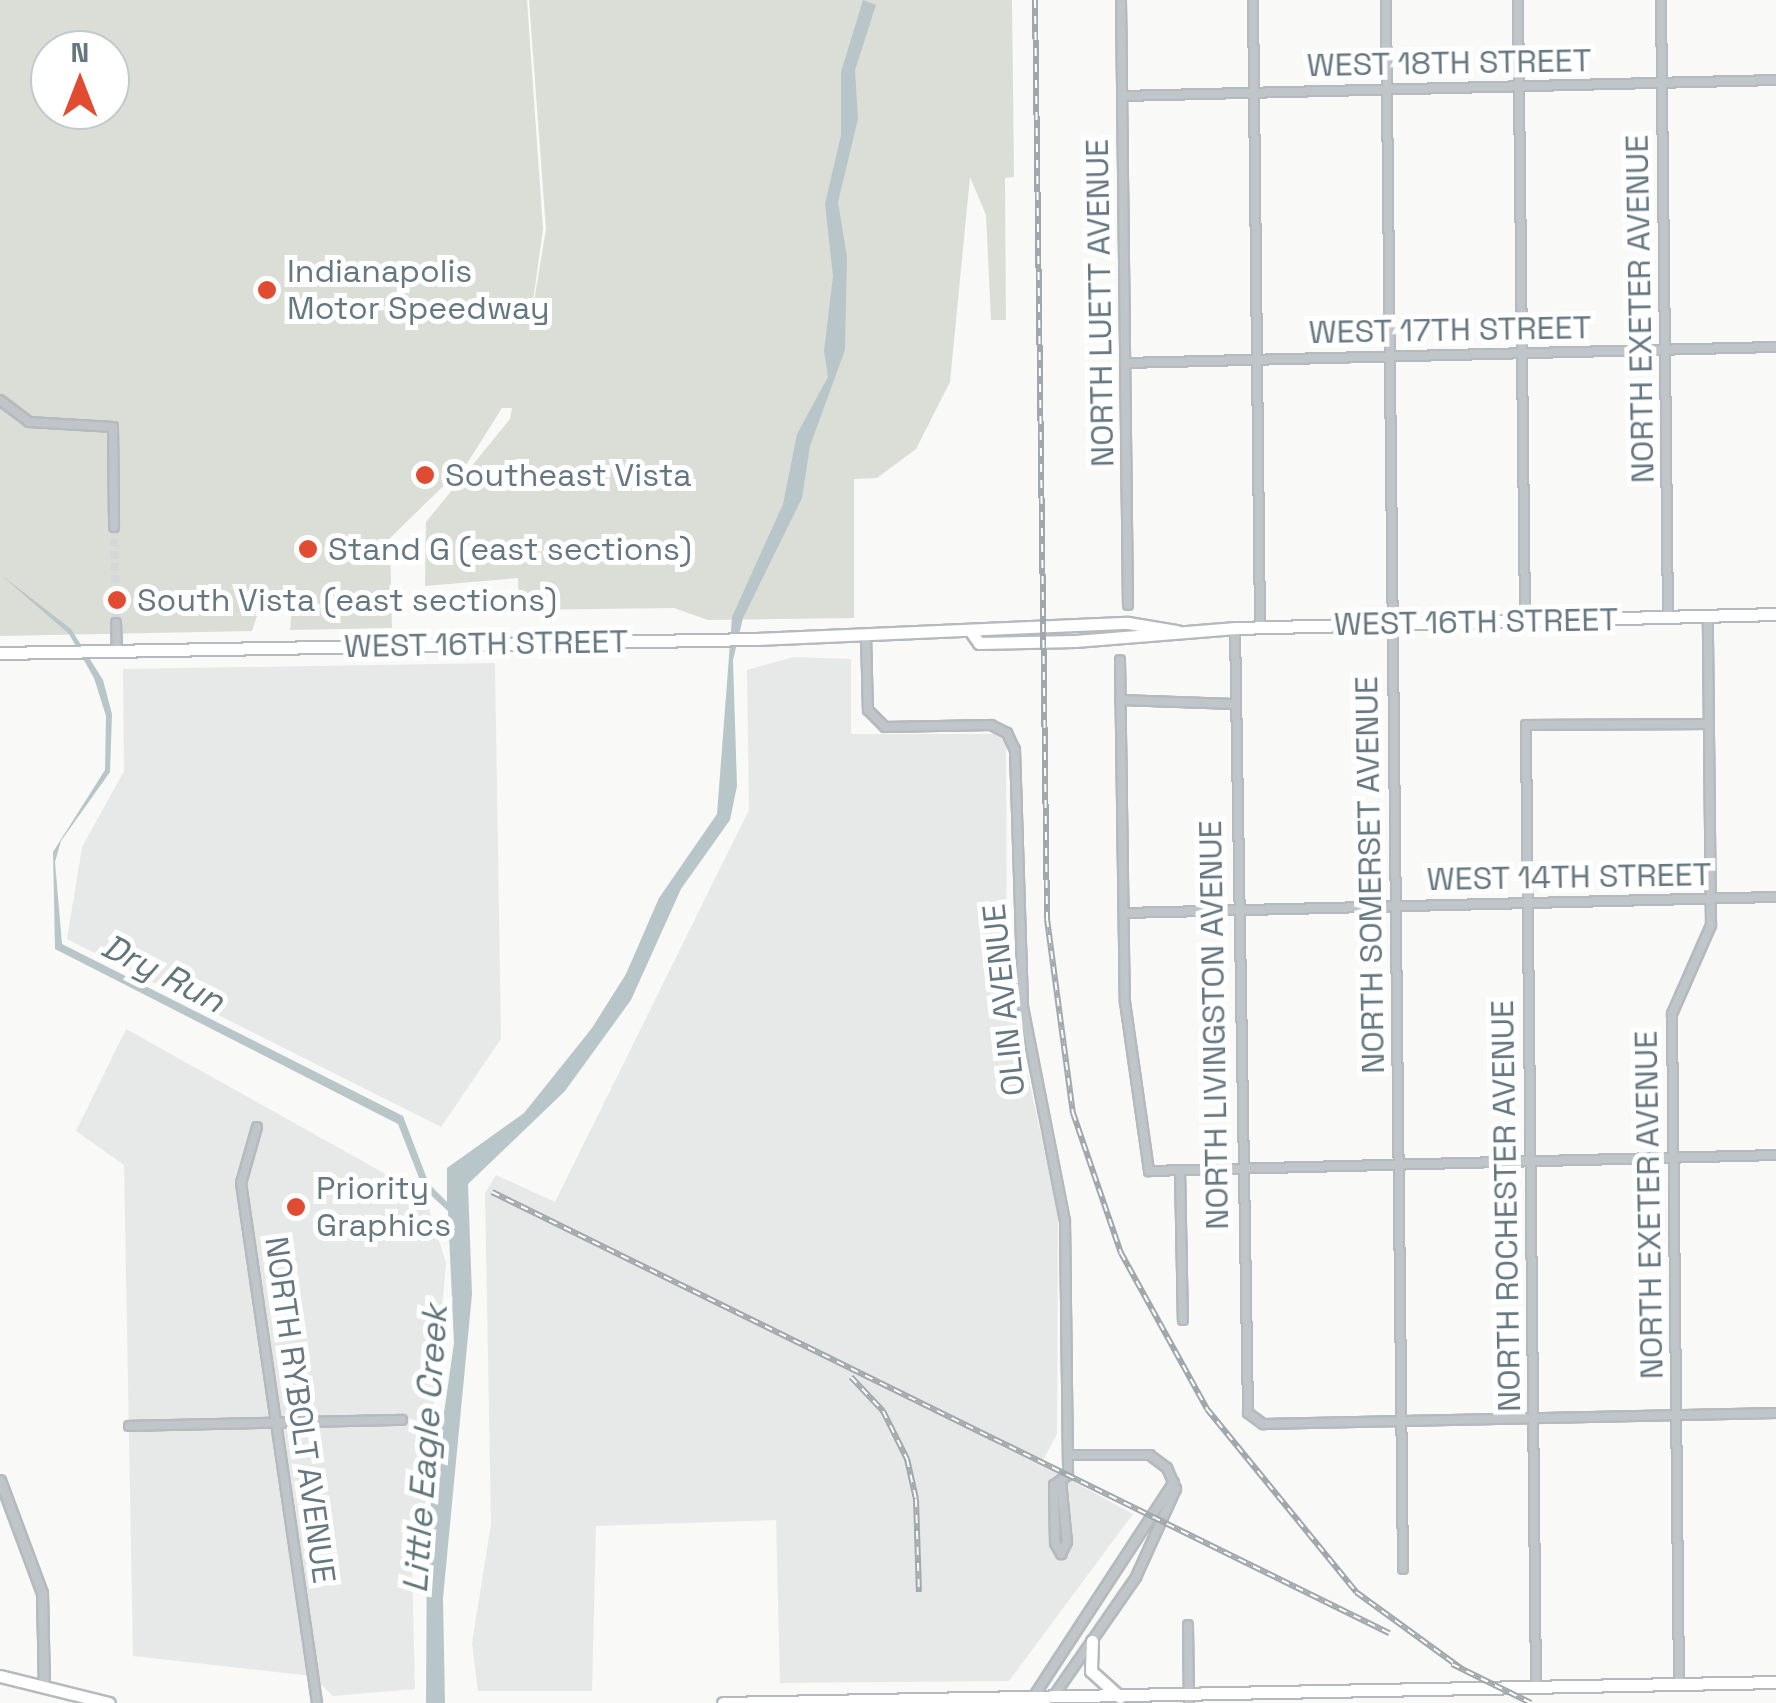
<!DOCTYPE html>
<html>
<head>
<meta charset="utf-8">
<style>
	body { margin:0 }
	#map { position:relative; width:1776px; height:1703px; overflow:hidden; background:#f9f9f7; font-family:"Space Grotesk",sans-serif }
	div>[style] { position:absolute }
	.built>* { inset:0; background:#e7e9e8 }
	.green>* { inset:0; background:#daded6 }
	.water>* { inset:0; background:#b8c6c9 }
	.minor-tunnel>* { height:8px; margin-top:-4px; transform-origin:0; background:repeating-linear-gradient(90deg,#d4d8da 0 8px,transparent 0 12px) }
	.roads { filter:drop-shadow(2px 0 #b4babd) drop-shadow(-2px 0 #b4babd) drop-shadow(0 2px #b4babd) drop-shadow(0 -2px #b4babd) }
	.minor>* { height:8px; margin:-4px; padding:0 4px; transform-origin:4px; border-radius:4px; background:#c0c5c9 }
	.tertiary>* { height:9px; margin:-4.5px; padding:0 4.5px; transform-origin:4.5px; border-radius:4.5px; background:#c0c5c9 }
	.primary>* { height:11px; margin:-5.5px; padding:0 5.5px; transform-origin:5.5px; border-radius:5.5px; background:#fff }
	.rail>* { height:6px; margin-top:-3px; transform-origin:0; background:repeating-linear-gradient(90deg,#fff 0 8px,#a0a8ad 0 16px); box-sizing:border-box; border-block:2px solid #a0a8ad }
	.dots>* { width:28px; height:28px; translate:-50% -50%; box-sizing:border-box; border:5px solid #fff; border-radius:50% }
	span { translate:-50% -50%; white-space:nowrap; text-align:center; line-height:1.15; -webkit-text-stroke:10px #fff; paint-order:stroke }
	.street-label { font-size:32px; color:#657781 }
	.poi-label { font-size:32px; color:#657781 }
	.left { translate:0 -50%; text-align:left }
	.water-label { font-size:35px; color:#60767b; font-style:italic }
	.north { position:absolute; left:30px; top:30px; width:100px; height:100px; box-sizing:border-box; background:#fff; border:2px solid #c1c9cd; border-radius:50%; rotate:0deg; font-size:28px; font-weight:700; line-height:40px; text-align:center; color:#657781 }
	.north::after { content:''; display:block; margin:auto; width:35px; height:45px; background:#e04b31; clip-path:polygon(50% 0,100% 100%,50% 72%,0 100%) }
</style>
</head>
<body>
<div id="map">
	<div class="built">
		<i style="clip-path:polygon(794px 657px,851px 659px,851px 734px,997px 734px,1006px 744px,1007px 979px,1058px 1213px,1057px 1434px,1041px 1464px,1133px 1514px,1009px 1681px,780px 1683px,776px 1520px,596px 1526px,592px 1691px,478px 1691px,472px 1643px,491px 1524px,485px 1193px,496px 1175px,555px 1202px,749px 810px,747px 670px)"></i>
		<i style="clip-path:polygon(495px 663px,501px 1039px,441px 1127px,67px 939px,82px 847px,124px 771px,123px 669px)"></i>
		<i style="clip-path:polygon(126px 1029px,425px 1196px,446px 1263px,425px 1509px,411px 1523px,415px 1689px,333px 1696px,312px 1676px,133px 1656px,124px 1165px,76px 1131px)"></i>
	</div>
	<div class="green">
		<i style="clip-path:polygon(evenodd,0 0,527px 0,543px 229px,528px 338px,546px 229px,529px 0,1012px 0,1014px 177px,1005px 178px,1006px 320px,991px 320px,986px 215px,970px 177px,950px 382px,916px 449px,877px 478px,854px 479px,854px 618px,708px 620px,674px 608px,519px 610px,518px 578px,425px 586px,426px 522px,510px 419px,512px 408px,502px 408px,468px 462px,390px 538px,392px 628px,290px 630px,293px 594px,261px 604px,252px 631px,0 636px,0 0,50px 50px,110px 50px,110px 110px,50px 110px,50px 50px)"></i>
	</div>
	<div class="water">
		<i style="clip-path:polygon(863px 0,876px 5px,855px 70px,858px 119px,838px 202px,847px 257px,845px 350px,810px 446px,802px 498px,743px 618px,733px 660px,737px 786px,730px 820px,681px 889px,631px 1000px,565px 1091px,468px 1184px,472px 1294px,443px 1598px,445px 1703px,426px 1703px,427px 1532px,454px 1343px,448px 1211px,423px 1188px,398px 1124px,55px 949px,53px 852px,105px 770px,106px 716px,94px 678px,69px 634px,0 574px,71px 629px,103px 680px,112px 714px,110px 772px,61px 841px,55px 862px,62px 944px,403px 1116px,429px 1184px,447px 1202px,447px 1168px,524px 1113px,592px 1028px,626px 974px,659px 898px,717px 814px,732px 617px,783px 504px,797px 434px,828px 377px,824px 351px,833px 276px,825px 204px,841px 135px,841px 72px)"></i>
	</div>
	<div class="minor-tunnel">
		<i style="left:114px;top:527px;width:96px;rotate:88.8deg"></i>
	</div>
	<div class="roads">
		<div class="minor">
			<i style="left:1121px;top:0;width:605px;rotate:89.34deg"></i>
			<i style="left:1253px;top:0;width:627px;rotate:89.36deg"></i>
			<i style="left:1386px;top:0;width:1569px;rotate:89.38deg"></i>
			<i style="left:1518px;top:0;width:620px;rotate:89.35deg"></i>
			<i style="left:1661px;top:0;width:617px;rotate:89.35deg"></i>
			<i style="left:1122px;top:96px;width:654px;rotate:-1.4deg"></i>
			<i style="left:1125px;top:363px;width:651px;rotate:-1.41deg"></i>
			<i style="left:0;top:400px;width:36px;rotate:37deg"></i>
			<i style="left:29px;top:422px;width:84px;rotate:3.4deg"></i>
			<i style="left:113px;top:427px;width:100px;rotate:89.4deg"></i>
			<i style="left:116px;top:623px;width:28px;rotate:88deg"></i>
			<i style="left:1235px;top:628px;width:785px;rotate:89.05deg"></i>
			<i style="left:1248px;top:1413px;width:19px;rotate:36deg"></i>
			<i style="left:1263px;top:1424px;width:513px;rotate:-1.23deg"></i>
			<i style="left:866px;top:636px;width:74px;rotate:88.5deg"></i>
			<i style="left:868px;top:710px;width:24px;rotate:45deg"></i>
			<i style="left:885px;top:727px;width:106px;rotate:-1.1deg"></i>
			<i style="left:991px;top:725px;width:18px;rotate:27deg"></i>
			<i style="left:1007px;top:733px;width:19px;rotate:65deg"></i>
			<i style="left:1015px;top:750px;width:257px;rotate:88.2deg"></i>
			<i style="left:1023px;top:1007px;width:218px;rotate:78.9deg"></i>
			<i style="left:1065px;top:1221px;width:254px;rotate:89.3deg"></i>
			<i style="left:1068px;top:1475px;width:17px;rotate:144deg"></i>
			<i style="left:1054px;top:1485px;width:58px;rotate:89deg"></i>
			<i style="left:1055px;top:1543px;width:13px;rotate:61deg"></i>
			<i style="left:1120px;top:660px;width:342px;rotate:89.2deg"></i>
			<i style="left:1125px;top:1002px;width:171px;rotate:81.9deg"></i>
			<i style="left:1149px;top:1171px;width:627px;rotate:-1.46deg"></i>
			<i style="left:1120px;top:700px;width:114px;rotate:2deg"></i>
			<i style="left:1124px;top:913px;width:652px;rotate:-1.41deg"></i>
			<i style="left:257px;top:1127px;width:58px;rotate:105.9deg"></i>
			<i style="left:241px;top:1183px;width:526px;rotate:81.68deg"></i>
			<i style="left:1180px;top:1170px;width:150px;rotate:88.9deg"></i>
			<i style="left:129px;top:1426px;width:273px;rotate:-1.3deg"></i>
			<i style="left:1061px;top:1481px;width:61px;rotate:84.4deg"></i>
			<i style="left:1067px;top:1542px;width:13px;rotate:117deg"></i>
			<i style="left:1188px;top:1625px;width:78px;rotate:89.3deg"></i>
			<i style="left:1679px;top:1684px;width:670px;rotate:-90.6deg"></i>
			<i style="left:1672px;top:1014px;width:97px;rotate:-66.3deg"></i>
			<i style="left:1711px;top:925px;width:309px;rotate:-90.6deg"></i>
			<i style="left:1536px;top:1687px;width:962px;rotate:-90.6deg"></i>
			<i style="left:1526px;top:725px;width:183px;rotate:-0.3deg"></i>
			<i style="left:1053px;top:1697px;width:146px;rotate:-55.3deg"></i>
			<i style="left:1136px;top:1577px;width:97px;rotate:-65.6deg"></i>
			<i style="left:1176px;top:1489px;width:23px;rotate:-113deg"></i>
			<i style="left:1167px;top:1468px;width:21px;rotate:-143deg"></i>
			<i style="left:1150px;top:1455px;width:82px;rotate:180deg"></i>
			<i style="left:1032px;top:1699px;width:259px;rotate:-56.8deg"></i>
		</div>
		<div class="tertiary">
			<i style="left:0;top:1480px;width:121px;rotate:69.6deg"></i>
			<i style="left:42px;top:1593px;width:94px;rotate:88.8deg"></i>
		</div>
		<div class="primary">
			<i style="left:972px;top:633px;width:12px;rotate:55deg"></i>
			<i style="left:979px;top:643px;width:96px;rotate:-1.2deg"></i>
			<i style="left:1075px;top:641px;width:161px;rotate:-4.6deg"></i>
			<i style="left:1235px;top:628px;width:541px;rotate:-1.48deg"></i>
			<i style="left:0;top:653px;width:756px;rotate:-1.06deg"></i>
			<i style="left:756px;top:639px;width:372px;rotate:-2.5deg"></i>
			<i style="left:1128px;top:623px;width:50px;rotate:9.3deg"></i>
			<i style="left:1092px;top:1641px;width:30px;rotate:92deg"></i>
			<i style="left:1091px;top:1671px;width:39px;rotate:42deg"></i>
			<i style="left:0;top:1676px;width:112px;rotate:13.9deg"></i>
			<i style="left:723px;top:1703px;width:1053px;rotate:-1.14deg"></i>
		</div>
	</div>
	<div class="rail">
		<i style="left:1035px;top:0;width:919px;rotate:89.25deg"></i>
		<i style="left:1047px;top:919px;width:196px;rotate:82.4deg"></i>
		<i style="left:1073px;top:1113px;width:148px;rotate:71.1deg"></i>
		<i style="left:1121px;top:1253px;width:178px;rotate:61.1deg"></i>
		<i style="left:1207px;top:1409px;width:236px;rotate:50.8deg"></i>
		<i style="left:1356px;top:1592px;width:131px;rotate:36deg"></i>
		<i style="left:492px;top:1192px;width:1000px;rotate:26.18deg"></i>
		<i style="left:851px;top:1377px;width:47px;rotate:46.7deg"></i>
		<i style="left:883px;top:1411px;width:54px;rotate:63.4deg"></i>
		<i style="left:907px;top:1459px;width:41px;rotate:77.3deg"></i>
		<i style="left:916px;top:1499px;width:93px;rotate:88.2deg"></i>
		<i style="left:1452px;top:1664px;width:88px;rotate:26.3deg"></i>
	</div>
	<div class="dots">
		<i style="left:267px;top:290px;background:#e04b31"></i>
		<i style="left:425px;top:475px;background:#e04b31"></i>
		<i style="left:308px;top:549px;background:#e04b31"></i>
		<i style="left:117px;top:600px;background:#e04b31"></i>
		<i style="left:296px;top:1207px;background:#e04b31"></i>
	</div>
	<div class="street-label">
		<span style="left:1449px;top:63px;rotate:-1deg">WEST 18TH STREET</span>
		<span style="left:1100px;top:303px;rotate:-91deg">NORTH LUETT AVENUE</span>
		<span style="left:1640px;top:309px;rotate:-91deg">NORTH EXETER AVENUE</span>
		<span style="left:1450px;top:330px;rotate:-1deg">WEST 17TH STREET</span>
		<span style="left:1476px;top:622px;rotate:-1deg">WEST 16TH STREET</span>
		<span style="left:486px;top:644px;rotate:-1deg">WEST 16TH STREET</span>
		<span style="left:1370px;top:875px;rotate:-91deg">NORTH SOMERSET AVENUE</span>
		<span style="left:1569px;top:877px;rotate:-1deg">WEST 14TH STREET</span>
		<span style="left:1004px;top:1000px;rotate:-96deg">OLIN AVENUE</span>
		<span style="left:1214px;top:1025px;rotate:-91deg">NORTH LIVINGSTON AVENUE</span>
		<span style="left:1649px;top:1205px;rotate:-91deg">NORTH EXETER AVENUE</span>
		<span style="left:1506px;top:1206px;rotate:-91deg">NORTH ROCHESTER AVENUE</span>
		<span style="left:300px;top:1410px;rotate:82deg">NORTH RYBOLT AVENUE</span>
	</div>
	<div class="poi-label">
		<span class="left" style="left:287px;top:290px">Indianapolis<br>Motor Speedway</span>
		<span class="left" style="left:445px;top:475px">Southeast Vista</span>
		<span class="left" style="left:328px;top:549px">Stand G (east sections)</span>
		<span class="left" style="left:137px;top:600px">South Vista (east sections)</span>
		<span class="left" style="left:316px;top:1207px">Priority<br>Graphics</span>
	</div>
	<div class="water-label">
		<span style="left:163px;top:973px;rotate:27deg">Dry Run</span>
		<span style="left:425px;top:1449px;rotate:-86deg">Little Eagle Creek</span>
	</div>
	<div class="north">N</div>
</div>
</body>
</html>
